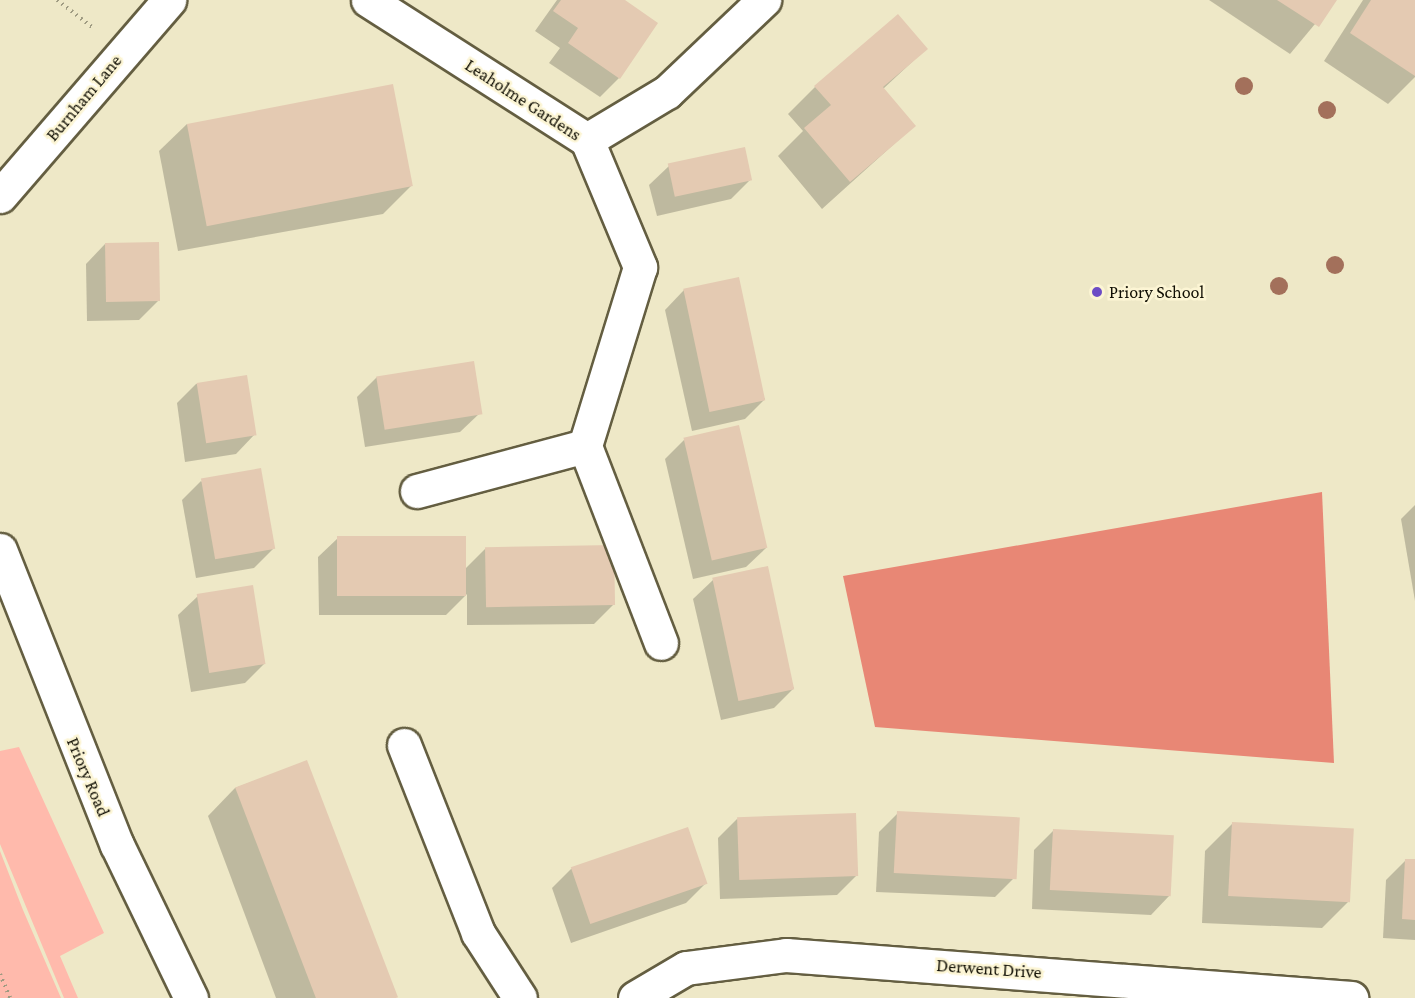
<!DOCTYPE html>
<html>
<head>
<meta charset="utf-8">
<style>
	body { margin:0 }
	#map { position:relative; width:1415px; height:998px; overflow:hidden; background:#eee8c7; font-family:"Crimson Pro",serif }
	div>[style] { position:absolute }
	.green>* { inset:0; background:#ffbaac }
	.forest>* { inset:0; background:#e88775 }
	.shadow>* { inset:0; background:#0003 }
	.building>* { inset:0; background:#e4cab2; transform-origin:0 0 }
	.path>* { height:4px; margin-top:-2px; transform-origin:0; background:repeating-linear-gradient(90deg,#9e9a81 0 1.5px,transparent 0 6px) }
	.roads { filter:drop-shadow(2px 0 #645e41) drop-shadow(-2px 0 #645e41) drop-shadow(0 2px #645e41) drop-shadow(0 -2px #645e41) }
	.minor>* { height:33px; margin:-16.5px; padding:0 16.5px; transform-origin:16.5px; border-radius:16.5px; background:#fff }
	.trees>* { width:18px; height:18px; margin:-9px; border-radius:50%; background:#a3705b }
	.dots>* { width:16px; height:16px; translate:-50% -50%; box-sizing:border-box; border:3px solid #fcf5d4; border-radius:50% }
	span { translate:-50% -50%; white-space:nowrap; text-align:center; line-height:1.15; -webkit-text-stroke:5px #fcf5d4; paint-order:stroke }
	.street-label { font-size:18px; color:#110f04 }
	.poi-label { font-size:18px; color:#110f04 }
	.left { translate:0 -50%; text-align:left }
</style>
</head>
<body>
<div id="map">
	<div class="green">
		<i style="clip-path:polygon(19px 747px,104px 933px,60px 956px,78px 998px,64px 998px,0 844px,0 751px)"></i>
		<i style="clip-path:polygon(0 851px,23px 910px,61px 998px,0 998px)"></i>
	</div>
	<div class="forest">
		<i style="clip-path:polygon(1322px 492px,1334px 763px,875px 727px,843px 576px)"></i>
	</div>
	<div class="shadow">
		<i style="clip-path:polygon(557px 0,622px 0,619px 78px,600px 97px,549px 63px,560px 48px,535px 31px)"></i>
		<i style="clip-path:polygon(1209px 0,1335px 0,1290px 54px)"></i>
		<i style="clip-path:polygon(1363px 0,1415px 0,1415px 77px,1388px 104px,1324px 61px)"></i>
		<i style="clip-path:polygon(926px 49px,883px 89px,914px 126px,822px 209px,778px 156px,803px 131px,788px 114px,815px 87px)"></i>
		<i style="clip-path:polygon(187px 124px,411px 186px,383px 214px,178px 251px,159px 151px)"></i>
		<i style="clip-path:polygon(669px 166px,750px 180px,731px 199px,657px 216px,649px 185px)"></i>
		<i style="clip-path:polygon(105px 244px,158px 301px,139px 320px,87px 321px,86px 264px)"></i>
		<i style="clip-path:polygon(684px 290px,765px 399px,745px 419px,692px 431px,665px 310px)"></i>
		<i style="clip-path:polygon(246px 376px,255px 434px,236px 454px,185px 462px,177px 403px,196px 384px)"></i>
		<i style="clip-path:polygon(377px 377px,480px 413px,460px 432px,365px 447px,357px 397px)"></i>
		<i style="clip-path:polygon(685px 439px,766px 548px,746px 567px,693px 579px,665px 459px)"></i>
		<i style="clip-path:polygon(201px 481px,273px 549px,254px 568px,196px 578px,182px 500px)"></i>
		<i style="clip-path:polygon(1415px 505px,1415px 601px,1401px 519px)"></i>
		<i style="clip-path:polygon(338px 538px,465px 569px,486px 548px,613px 605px,594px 624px,467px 625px,467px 594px,446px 615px,319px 615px,318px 557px)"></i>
		<i style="clip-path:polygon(713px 580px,794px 688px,774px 708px,721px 720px,693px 599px)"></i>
		<i style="clip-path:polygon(198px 596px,265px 663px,245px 683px,191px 692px,178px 615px)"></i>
		<i style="clip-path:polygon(306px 762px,396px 998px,276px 998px,208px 816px,235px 788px)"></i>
		<i style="clip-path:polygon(898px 813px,1015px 877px,995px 897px,876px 892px,879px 832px)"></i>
		<i style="clip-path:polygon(737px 819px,857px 875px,837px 895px,720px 899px,718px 838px)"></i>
		<i style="clip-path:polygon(1233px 823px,1349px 901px,1322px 928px,1202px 923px,1205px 851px)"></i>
		<i style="clip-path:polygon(687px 829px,706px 883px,686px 903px,571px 943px,552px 888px,571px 869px)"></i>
		<i style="clip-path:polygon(1054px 830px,1170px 895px,1151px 915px,1032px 909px,1034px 850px)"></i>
		<i style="clip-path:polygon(1406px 860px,1415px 860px,1415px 940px,1383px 938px,1386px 880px)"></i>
	</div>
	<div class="building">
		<i style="clip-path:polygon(561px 0,625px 0,658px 23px,620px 79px,568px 43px,578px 28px,553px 11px)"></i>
		<i style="clip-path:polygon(1277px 0,1337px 0,1319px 27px)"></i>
		<i style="clip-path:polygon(1371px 0,1415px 0,1415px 76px,1350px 33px)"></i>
		<i style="clip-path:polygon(898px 14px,928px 49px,883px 87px,916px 126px,850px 182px,804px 128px,831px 105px,814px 86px)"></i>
		<i style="left:393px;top:84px;width:104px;height:210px;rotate:79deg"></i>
		<i style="left:745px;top:147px;width:34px;height:79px;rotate:78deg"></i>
		<i style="left:159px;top:242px;width:59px;height:54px;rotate:89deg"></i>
		<i style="left:739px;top:277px;width:126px;height:57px;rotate:78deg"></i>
		<i style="left:474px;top:361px;width:54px;height:99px;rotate:81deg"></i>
		<i style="left:247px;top:375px;width:61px;height:51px;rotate:81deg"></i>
		<i style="left:739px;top:425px;width:126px;height:57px;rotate:77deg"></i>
		<i style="left:261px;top:468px;width:82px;height:61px;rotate:80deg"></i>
		<i style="left:337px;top:536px;width:129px;height:60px"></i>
		<i style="left:614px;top:545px;width:60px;height:129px;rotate:89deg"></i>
		<i style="left:768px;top:566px;width:126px;height:57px;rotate:78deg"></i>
		<i style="left:253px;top:585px;width:80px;height:57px;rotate:81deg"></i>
		<i style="left:307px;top:760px;width:254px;height:77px;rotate:69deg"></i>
		<i style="left:897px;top:811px;width:123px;height:62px;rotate:3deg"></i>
		<i style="left:856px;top:813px;width:63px;height:119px;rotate:88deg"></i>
		<i style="left:1232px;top:822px;width:122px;height:74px;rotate:3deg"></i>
		<i style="left:688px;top:827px;width:60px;height:124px;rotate:71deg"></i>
		<i style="left:1053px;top:829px;width:121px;height:61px;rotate:3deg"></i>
		<i style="clip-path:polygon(1405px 859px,1415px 859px,1415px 920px,1402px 919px)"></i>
	</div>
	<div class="path">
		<i style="left:57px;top:0;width:44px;rotate:37.6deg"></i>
		<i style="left:0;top:974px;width:26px;rotate:67deg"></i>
	</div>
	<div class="roads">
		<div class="minor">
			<i style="left:368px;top:0;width:260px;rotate:32.6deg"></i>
			<i style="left:587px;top:140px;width:138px;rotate:67.3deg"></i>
			<i style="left:640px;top:267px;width:187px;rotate:107.1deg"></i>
			<i style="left:585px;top:446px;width:174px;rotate:165deg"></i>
			<i style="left:587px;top:140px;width:93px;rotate:-31deg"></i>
			<i style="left:667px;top:92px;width:134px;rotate:-43.5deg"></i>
			<i style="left:0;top:196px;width:259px;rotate:-49.2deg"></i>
			<i style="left:585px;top:446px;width:211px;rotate:68.9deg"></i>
			<i style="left:0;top:550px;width:317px;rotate:68.4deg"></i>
			<i style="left:117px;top:845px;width:170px;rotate:64.2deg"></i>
			<i style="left:404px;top:745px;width:202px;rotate:68.5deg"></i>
			<i style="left:478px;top:933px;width:77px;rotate:57.1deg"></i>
			<i style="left:635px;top:998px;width:59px;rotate:-30.5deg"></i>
			<i style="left:686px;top:968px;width:101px;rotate:-7.4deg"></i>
			<i style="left:786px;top:955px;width:567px;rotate:4.35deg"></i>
		</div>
	</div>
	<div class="trees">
		<i style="left:1244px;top:86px"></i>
		<i style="left:1327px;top:110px"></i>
		<i style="left:1335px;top:265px"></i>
		<i style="left:1279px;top:286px"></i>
	</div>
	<div class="dots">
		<i style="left:1097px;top:292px;background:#6c4cc5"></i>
	</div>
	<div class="street-label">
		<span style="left:84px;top:98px;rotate:-50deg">Burnham Lane</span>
		<span style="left:523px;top:100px;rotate:33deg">Leaholme Gardens</span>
		<span style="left:88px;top:777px;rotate:67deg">Priory Road</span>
		<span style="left:989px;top:969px;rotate:4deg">Derwent Drive</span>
	</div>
	<div class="poi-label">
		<span class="left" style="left:1109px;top:292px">Priory School</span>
	</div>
</div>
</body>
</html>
